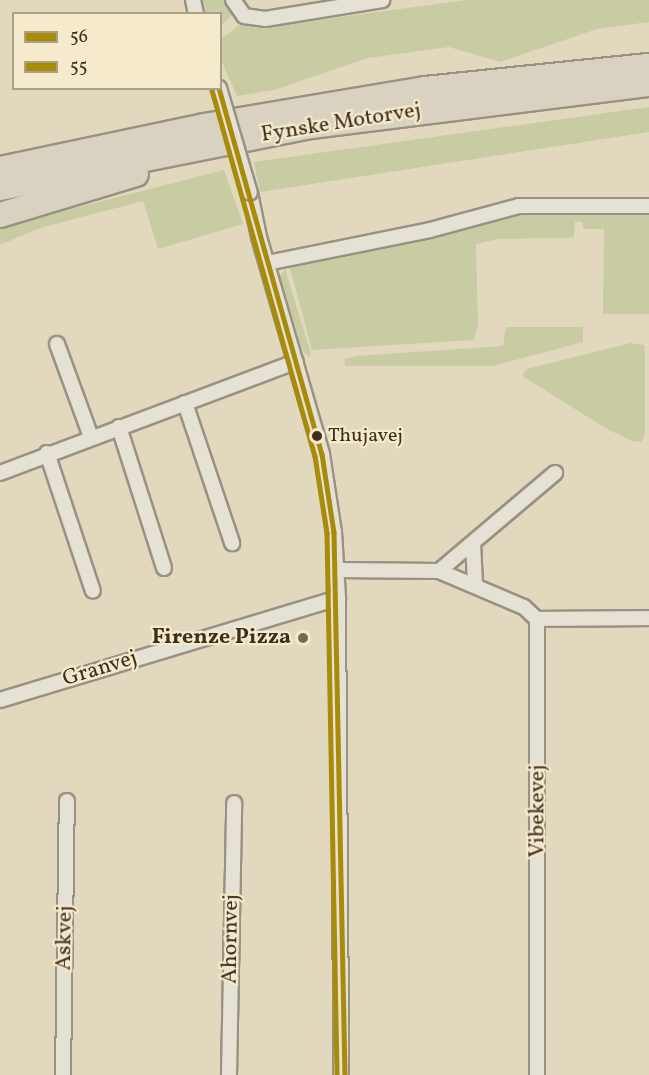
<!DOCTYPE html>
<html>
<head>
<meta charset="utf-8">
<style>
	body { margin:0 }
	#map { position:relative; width:649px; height:1075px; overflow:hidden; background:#e1d8be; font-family:Vollkorn,serif }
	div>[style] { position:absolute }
	.green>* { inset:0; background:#c9cca3 }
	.roads { filter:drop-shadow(2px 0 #999282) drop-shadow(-2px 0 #999282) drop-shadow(0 2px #999282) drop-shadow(0 -2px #999282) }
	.minor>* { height:14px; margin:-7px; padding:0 7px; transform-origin:7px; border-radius:7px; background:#e6e1d5 }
	.motorway>* { height:24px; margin:-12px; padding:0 12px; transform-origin:12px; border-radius:12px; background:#dad2c1 }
	.bridges { filter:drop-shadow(2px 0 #999282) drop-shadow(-2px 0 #999282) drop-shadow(0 2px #999282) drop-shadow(0 -2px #999282) }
	.minor-bridge>* { height:14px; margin:-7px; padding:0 7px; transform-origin:7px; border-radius:7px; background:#e6e1d5 }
	.bus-1>* { height:4.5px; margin:-2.25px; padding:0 2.25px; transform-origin:2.25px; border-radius:2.25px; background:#a88b08 }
	.bus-2>* { height:4.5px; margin:-2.25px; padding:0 2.25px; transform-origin:2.25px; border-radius:2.25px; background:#a88b08 }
	.dots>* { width:16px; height:16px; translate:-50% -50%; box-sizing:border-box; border:3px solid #f5eacb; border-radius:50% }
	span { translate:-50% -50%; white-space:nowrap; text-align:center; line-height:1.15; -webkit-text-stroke:4.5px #f5eacb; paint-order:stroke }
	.bus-label { font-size:20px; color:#3d2e20 }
	.left { translate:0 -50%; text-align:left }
	.street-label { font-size:22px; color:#3d2e20 }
	.poi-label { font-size:22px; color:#3d2e20; font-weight:700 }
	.right { translate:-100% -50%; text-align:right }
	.legend { position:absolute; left:12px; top:12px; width:210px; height:78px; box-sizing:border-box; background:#f5eacb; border:2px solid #ab9f87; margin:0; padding:8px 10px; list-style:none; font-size:18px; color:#3d2e20 }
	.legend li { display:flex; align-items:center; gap:12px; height:30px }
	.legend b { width:30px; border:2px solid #ab9f87 }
</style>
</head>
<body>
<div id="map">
	<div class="green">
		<i style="clip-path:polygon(201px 0,226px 0,233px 15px,221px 25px,220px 14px,205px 13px)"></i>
		<i style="clip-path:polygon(466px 0,649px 0,649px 22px,597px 29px,500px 62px,449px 47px,368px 58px,274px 90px,237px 96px,221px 60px,221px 39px,241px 24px,259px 28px)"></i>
		<i style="clip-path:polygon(649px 107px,649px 132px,260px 192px,254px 162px)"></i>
		<i style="clip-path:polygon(224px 170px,243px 224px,158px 249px,143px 201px,40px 228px,0 245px,0 227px)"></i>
		<i style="clip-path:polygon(557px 210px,649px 213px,649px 314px,603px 314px,604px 229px,583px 229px,583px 222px,575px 222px,574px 237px,570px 238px,498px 239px,476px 244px,478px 327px,473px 340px,312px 350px,289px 265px,408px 241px,520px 213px)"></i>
		<i style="clip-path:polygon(285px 269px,311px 354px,309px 357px,302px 350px,280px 276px)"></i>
		<i style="clip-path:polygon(506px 327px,583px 327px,583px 342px,493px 366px,345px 366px,344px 359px,357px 356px,503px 346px)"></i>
		<i style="clip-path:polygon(630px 343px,644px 345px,645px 356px,645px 435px,641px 442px,632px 441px,607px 429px,522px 376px,526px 369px)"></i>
	</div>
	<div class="roads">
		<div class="minor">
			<i style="left:193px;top:0;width:14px;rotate:78deg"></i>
			<i style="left:233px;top:0;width:19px;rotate:55deg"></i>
			<i style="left:244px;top:16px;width:21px;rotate:8deg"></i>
			<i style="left:265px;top:19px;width:119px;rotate:-9.2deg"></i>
			<i style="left:250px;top:193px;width:45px;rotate:78.4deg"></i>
			<i style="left:259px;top:237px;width:226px;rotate:73.8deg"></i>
			<i style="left:322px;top:454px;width:79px;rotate:81.3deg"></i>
			<i style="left:334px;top:532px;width:66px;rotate:86.5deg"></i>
			<i style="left:338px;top:598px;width:477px;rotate:89.6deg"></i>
			<i style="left:267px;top:263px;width:166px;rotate:-11.4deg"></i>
			<i style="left:430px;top:230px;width:92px;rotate:-15.1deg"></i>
			<i style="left:519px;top:206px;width:130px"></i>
			<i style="left:57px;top:344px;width:99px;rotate:69.9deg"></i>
			<i style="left:185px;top:403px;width:148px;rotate:71.4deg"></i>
			<i style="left:119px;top:427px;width:148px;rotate:72.3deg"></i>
			<i style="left:47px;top:453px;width:145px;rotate:71.6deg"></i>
			<i style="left:0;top:473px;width:316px;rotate:-20.6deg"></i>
			<i style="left:473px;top:543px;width:41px;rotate:87.2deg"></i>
			<i style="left:338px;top:570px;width:101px;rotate:0.6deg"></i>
			<i style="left:439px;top:571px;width:92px;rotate:23deg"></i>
			<i style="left:524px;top:607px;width:18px;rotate:43deg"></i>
			<i style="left:537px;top:619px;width:456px;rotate:90deg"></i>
			<i style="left:439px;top:571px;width:152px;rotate:-40.2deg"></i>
			<i style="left:537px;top:619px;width:112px;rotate:-0.5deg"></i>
			<i style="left:0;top:700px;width:353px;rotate:-16.8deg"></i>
			<i style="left:63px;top:1075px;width:274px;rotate:-89.2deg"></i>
			<i style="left:229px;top:1075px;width:272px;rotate:-88.9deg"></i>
		</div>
		<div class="motorway">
			<i style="left:0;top:169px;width:208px;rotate:-11.9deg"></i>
			<i style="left:204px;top:126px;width:224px;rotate:-9.5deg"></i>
			<i style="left:425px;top:89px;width:225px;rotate:-5.9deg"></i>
			<i style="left:0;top:188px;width:317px;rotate:-11.3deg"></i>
			<i style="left:311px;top:126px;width:341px;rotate:-7.1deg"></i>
			<i style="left:0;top:215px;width:142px;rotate:-16.8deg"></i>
		</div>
	</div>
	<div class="bridges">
		<div class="minor-bridge">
			<i style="left:219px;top:88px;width:109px;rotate:73.6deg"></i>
		</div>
	</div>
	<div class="bus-1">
		<i style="left:219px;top:88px;width:380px;rotate:74.3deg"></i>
		<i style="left:322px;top:454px;width:79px;rotate:81.3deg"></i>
		<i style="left:334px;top:532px;width:543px;rotate:88.84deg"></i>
	</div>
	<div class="bus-2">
		<i style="left:212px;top:90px;width:380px;rotate:74.3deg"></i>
		<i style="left:315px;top:456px;width:78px;rotate:81.1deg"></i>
		<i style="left:327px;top:533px;width:542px;rotate:88.94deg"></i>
	</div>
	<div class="dots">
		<i style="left:317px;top:436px;background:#3d2e20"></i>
		<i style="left:303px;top:638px;background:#766a57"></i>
	</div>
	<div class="bus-label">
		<span class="left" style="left:328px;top:436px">Thujavej</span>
	</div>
	<div class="street-label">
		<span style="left:341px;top:123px;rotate:-9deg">Fynske Motorvej</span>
		<span style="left:100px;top:669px;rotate:-17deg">Granvej</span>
		<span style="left:538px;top:811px;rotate:-90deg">Vibekevej</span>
		<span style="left:65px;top:938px;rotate:-89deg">Askvej</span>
		<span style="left:231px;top:939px;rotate:-89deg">Ahornvej</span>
	</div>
	<div class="poi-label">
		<span class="right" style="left:291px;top:638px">Firenze Pizza</span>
	</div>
	<ul class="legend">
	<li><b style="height:8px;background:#a88b08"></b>56</li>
	<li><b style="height:8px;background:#a88b08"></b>55</li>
	</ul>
</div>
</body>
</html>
